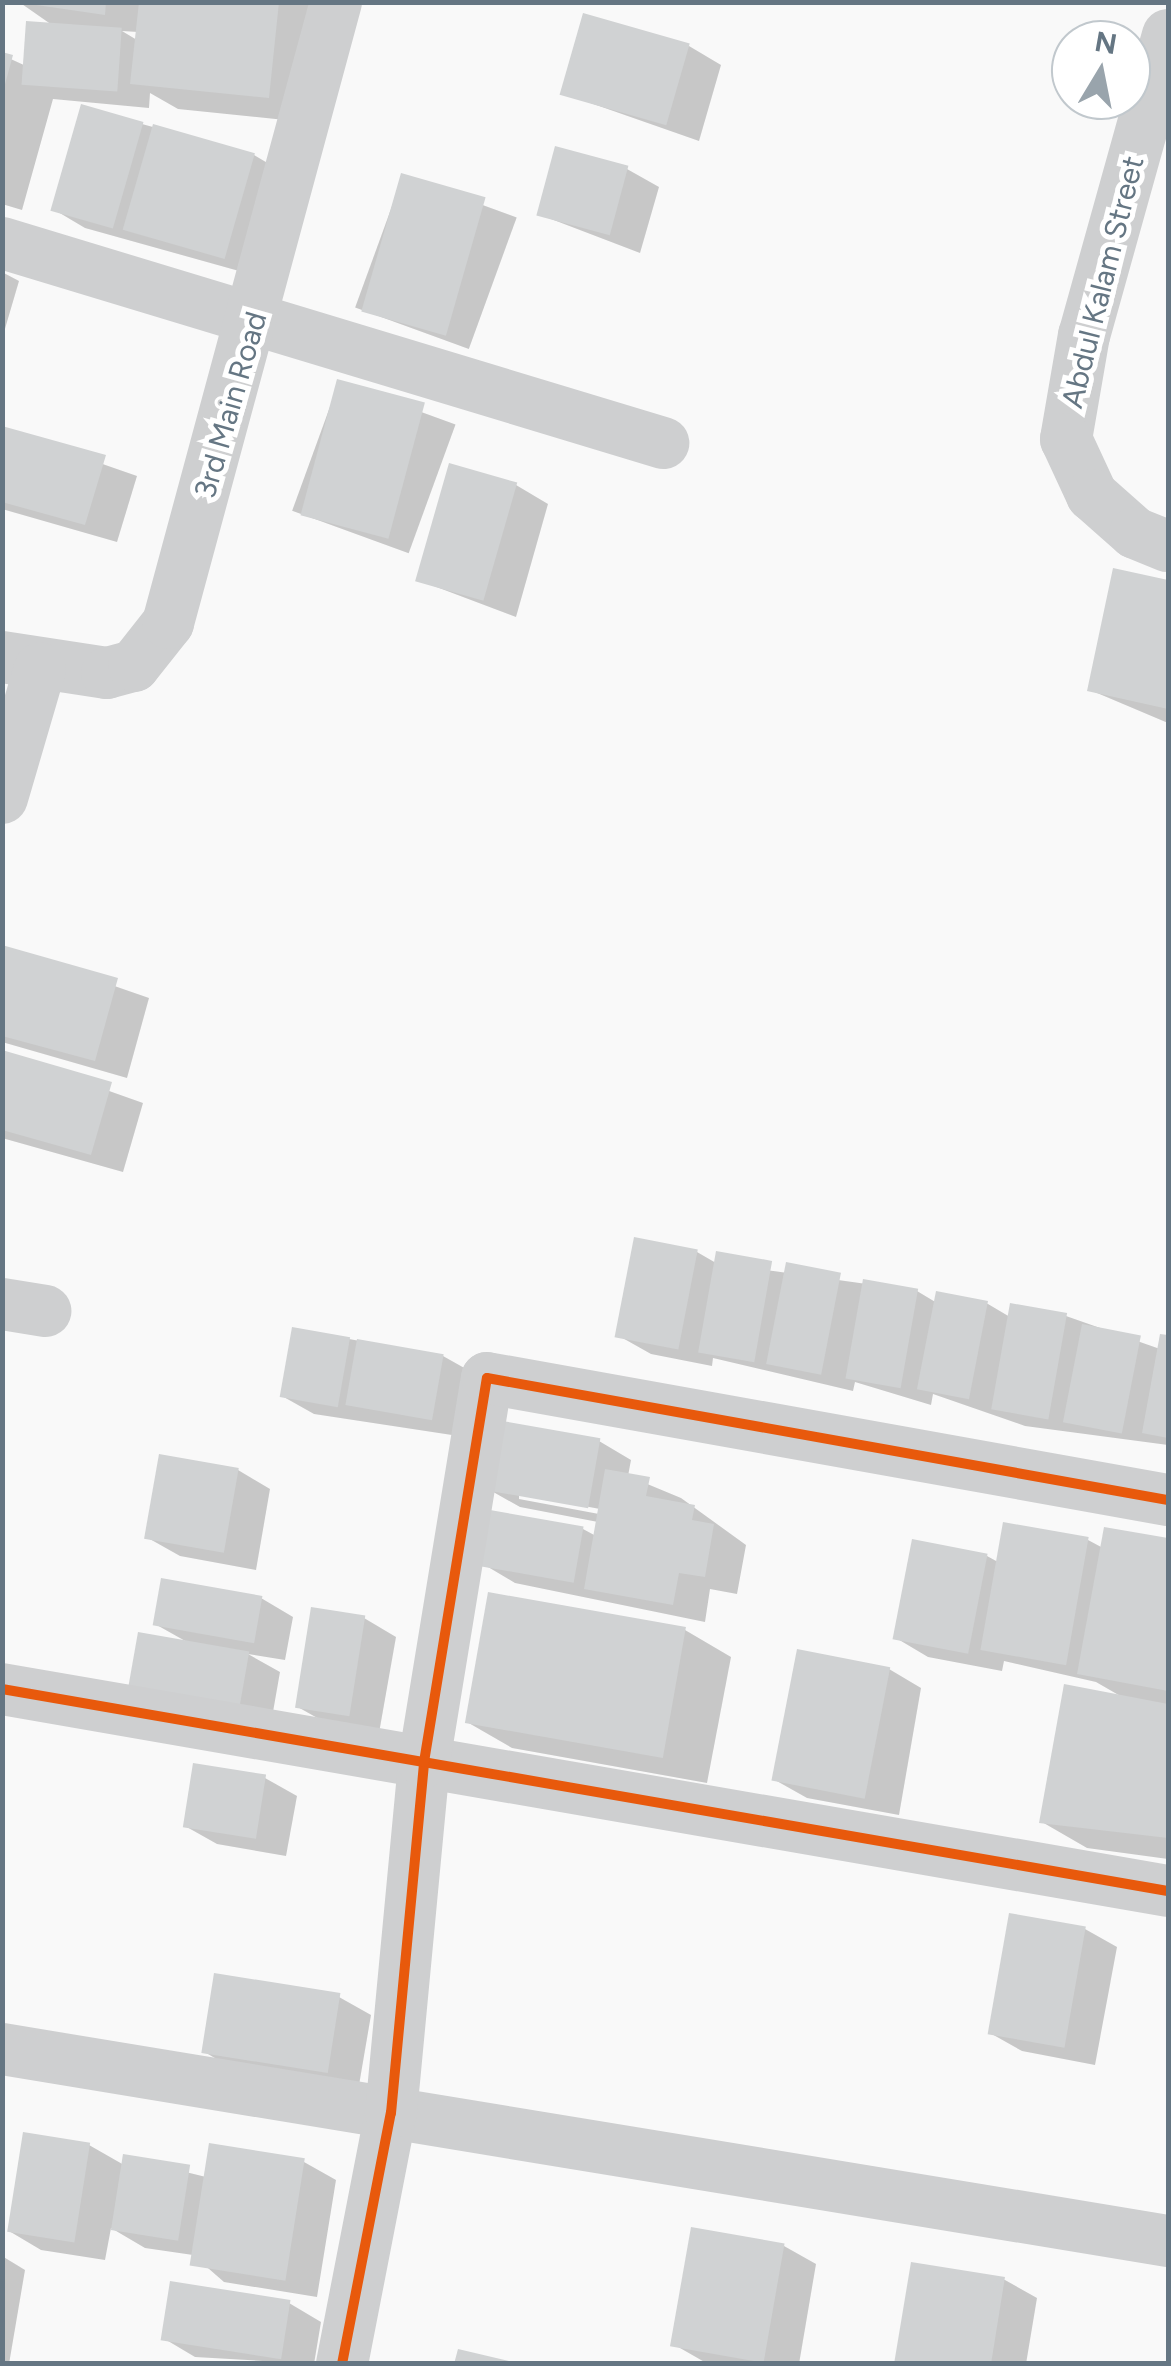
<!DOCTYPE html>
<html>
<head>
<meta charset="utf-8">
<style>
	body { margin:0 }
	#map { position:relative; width:1171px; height:2366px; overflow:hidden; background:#f9f9f9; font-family:Figtree,sans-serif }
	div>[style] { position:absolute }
	.shadow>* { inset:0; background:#0003; transform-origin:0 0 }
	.building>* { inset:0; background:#d0d2d3; transform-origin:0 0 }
	.street>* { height:52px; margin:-26px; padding:0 26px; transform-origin:26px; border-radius:26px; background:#cecfd0 }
	.cycleway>* { height:10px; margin:-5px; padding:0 5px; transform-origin:5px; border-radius:5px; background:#e8590c }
	span { translate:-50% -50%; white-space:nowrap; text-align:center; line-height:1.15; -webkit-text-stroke:10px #fff; paint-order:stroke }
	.street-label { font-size:30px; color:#657683 }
	.frame { position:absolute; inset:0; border:5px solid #657683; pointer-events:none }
	.north { position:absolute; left:1051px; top:20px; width:100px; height:100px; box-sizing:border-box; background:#fff; border:2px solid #c1c8cd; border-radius:50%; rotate:10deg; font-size:28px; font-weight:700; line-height:40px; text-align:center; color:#657683 }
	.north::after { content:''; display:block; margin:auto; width:35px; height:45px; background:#99a4ac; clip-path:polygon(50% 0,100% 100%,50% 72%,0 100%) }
</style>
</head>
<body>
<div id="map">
	<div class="shadow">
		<i style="clip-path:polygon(evenodd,306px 2px,326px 14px,314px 123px,178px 109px,150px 93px,149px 108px,53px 99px,22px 210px,2px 204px,2px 55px,26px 66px,52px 25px,19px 2px,306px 2px,122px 31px,138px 32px,137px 40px,122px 31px)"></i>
		<i style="clip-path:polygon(689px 46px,721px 65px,699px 141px,562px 93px)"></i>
		<i style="clip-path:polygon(142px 124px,254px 155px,286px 174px,257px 276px,85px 228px,53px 209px)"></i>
		<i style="clip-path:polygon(627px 169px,659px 187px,640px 253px,538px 214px)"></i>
		<i style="left:403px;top:176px;width:121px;height:140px;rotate:20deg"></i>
		<i style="clip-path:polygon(2px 272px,19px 281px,2px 339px)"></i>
		<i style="left:339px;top:382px;width:124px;height:137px;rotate:20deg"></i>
		<i style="clip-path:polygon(2px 429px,137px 476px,117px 542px,2px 509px)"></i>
		<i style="clip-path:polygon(516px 485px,548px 504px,516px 617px,418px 580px)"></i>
		<i style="clip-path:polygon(1115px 571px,1168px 582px,1168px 723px,1090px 690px)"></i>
		<i style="clip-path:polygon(2px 947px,149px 998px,127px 1078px,2px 1042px)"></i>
		<i style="clip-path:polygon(2px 1053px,143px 1103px,123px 1172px,2px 1138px)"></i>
		<i style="clip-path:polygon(697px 1252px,716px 1263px,917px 1291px,937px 1303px,938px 1294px,988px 1304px,1010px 1317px,1066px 1316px,1160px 1349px,1168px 1338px,1168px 1445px,1025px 1426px,933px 1394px,931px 1405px,855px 1382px,853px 1391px,713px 1358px,712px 1366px,651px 1354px,619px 1336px)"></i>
		<i style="clip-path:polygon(349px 1339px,443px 1356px,475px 1374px,465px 1437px,314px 1414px,282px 1396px)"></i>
		<i style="clip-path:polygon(evenodd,599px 1441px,631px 1460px,628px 1476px,681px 1498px,746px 1545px,737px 1594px,710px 1589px,705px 1622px,515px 1583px,483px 1564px,583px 1529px,596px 1536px,598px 1522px,520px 1507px,488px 1489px,599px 1441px,519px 1494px,600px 1509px,599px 1514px,519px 1499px,519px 1494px)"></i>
		<i style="clip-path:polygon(238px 1470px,270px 1489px,256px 1570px,180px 1556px,148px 1538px)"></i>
		<i style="clip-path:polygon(1106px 1530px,1168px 1541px,1168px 1859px,1087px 1848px,1042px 1822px,1122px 1697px,1096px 1682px,1004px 1661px,1002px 1671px,928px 1657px,896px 1638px,987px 1556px,998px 1562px,1088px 1540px,1103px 1548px)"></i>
		<i style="clip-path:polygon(261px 1598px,293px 1617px,285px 1660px,248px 1654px,280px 1672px,270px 1729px,163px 1710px,187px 1642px,155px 1624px)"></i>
		<i style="clip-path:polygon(364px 1618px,396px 1637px,379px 1733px,328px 1724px,296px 1706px)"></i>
		<i style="clip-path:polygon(685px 1630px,731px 1657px,707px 1783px,512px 1748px,467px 1722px)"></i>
		<i style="clip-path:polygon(889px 1669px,921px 1688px,899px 1815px,807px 1798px,775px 1780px)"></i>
		<i style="clip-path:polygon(265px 1778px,297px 1796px,286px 1856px,217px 1844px,185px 1826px)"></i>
		<i style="clip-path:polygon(1085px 1929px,1117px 1947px,1095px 2065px,1022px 2051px,990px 2033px)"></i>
		<i style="clip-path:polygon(339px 1997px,371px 2015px,358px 2091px,235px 2070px,203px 2051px)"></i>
		<i style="clip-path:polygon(89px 2145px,124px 2165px,125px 2157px,206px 2177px,304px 2162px,336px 2180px,317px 2297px,224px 2282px,193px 2255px,145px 2248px,111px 2228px,105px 2260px,41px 2250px,9px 2231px)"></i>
		<i style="clip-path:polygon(784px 2246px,816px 2264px,799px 2364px,708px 2364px,673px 2344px)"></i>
		<i style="clip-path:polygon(2px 2256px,25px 2270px,9px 2364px,2px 2364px)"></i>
		<i style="clip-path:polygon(913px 2265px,1005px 2280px,1037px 2298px,1026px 2364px,897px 2364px)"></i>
		<i style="clip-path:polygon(289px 2303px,321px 2322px,314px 2364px,195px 2357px,163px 2338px)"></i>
	</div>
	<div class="building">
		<i style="clip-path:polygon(16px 2px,106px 2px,105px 15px)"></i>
		<i style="clip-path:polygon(139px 2px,279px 2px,269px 98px,130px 84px)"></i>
		<i style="left:583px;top:13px;width:111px;height:85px;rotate:16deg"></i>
		<i style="left:26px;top:21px;width:96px;height:64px;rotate:4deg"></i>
		<i style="clip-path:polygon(2px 52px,13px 55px,4px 88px,2px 88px)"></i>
		<i style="left:81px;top:104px;width:65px;height:111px;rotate:16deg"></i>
		<i style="left:153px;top:124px;width:106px;height:110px;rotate:16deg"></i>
		<i style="left:555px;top:146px;width:76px;height:72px;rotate:15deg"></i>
		<i style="left:401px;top:173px;width:88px;height:144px;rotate:16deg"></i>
		<i style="left:337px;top:379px;width:91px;height:141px;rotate:15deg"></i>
		<i style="clip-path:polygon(2px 426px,106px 455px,85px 525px,2px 502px)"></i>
		<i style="left:449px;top:463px;width:71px;height:123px;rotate:16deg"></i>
		<i style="clip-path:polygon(1113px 568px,1168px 580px,1168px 709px,1087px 691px)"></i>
		<i style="clip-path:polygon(2px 945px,118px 978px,95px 1061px,2px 1036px)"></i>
		<i style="clip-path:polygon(2px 1050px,112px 1082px,91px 1155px,2px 1130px)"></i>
		<i style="left:634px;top:1237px;width:65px;height:102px;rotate:11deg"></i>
		<i style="left:716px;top:1251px;width:57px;height:103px;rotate:10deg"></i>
		<i style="left:786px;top:1262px;width:56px;height:104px;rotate:11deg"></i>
		<i style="left:863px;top:1279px;width:56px;height:101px;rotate:10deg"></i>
		<i style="left:936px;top:1291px;width:53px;height:100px;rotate:11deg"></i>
		<i style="left:1010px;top:1303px;width:58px;height:108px;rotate:10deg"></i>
		<i style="left:1082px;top:1324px;width:60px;height:100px;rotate:11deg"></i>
		<i style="left:292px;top:1327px;width:59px;height:71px;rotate:10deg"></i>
		<i style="clip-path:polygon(1160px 1334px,1168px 1335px,1168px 1438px,1142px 1433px)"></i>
		<i style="left:357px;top:1339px;width:88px;height:67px;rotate:10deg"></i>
		<i style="left:497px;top:1420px;width:105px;height:71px;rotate:10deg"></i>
		<i style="left:159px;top:1454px;width:81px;height:86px;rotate:10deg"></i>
		<i style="clip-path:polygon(605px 1469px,650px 1477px,646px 1496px,695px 1505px,692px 1520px,714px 1524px,705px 1577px,679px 1573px,673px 1605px,584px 1589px)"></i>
		<i style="left:490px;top:1510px;width:95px;height:57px;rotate:10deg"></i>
		<i style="left:1003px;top:1522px;width:87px;height:130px;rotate:10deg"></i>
		<i style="clip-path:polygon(1104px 1527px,1168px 1538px,1168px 1691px,1077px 1674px)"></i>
		<i style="left:912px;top:1539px;width:77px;height:102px;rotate:11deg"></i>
		<i style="left:161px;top:1578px;width:103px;height:48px;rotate:10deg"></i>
		<i style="left:488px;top:1592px;width:201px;height:133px;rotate:10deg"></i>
		<i style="left:311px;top:1607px;width:55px;height:102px;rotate:9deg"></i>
		<i style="left:138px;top:1632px;width:113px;height:61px;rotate:10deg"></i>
		<i style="left:797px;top:1649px;width:95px;height:134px;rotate:11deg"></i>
		<i style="clip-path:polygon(1064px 1684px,1168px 1704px,1168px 1838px,1039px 1823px)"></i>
		<i style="left:193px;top:1763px;width:74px;height:65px;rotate:9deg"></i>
		<i style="left:1009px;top:1913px;width:78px;height:123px;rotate:10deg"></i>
		<i style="left:214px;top:1973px;width:128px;height:81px;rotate:9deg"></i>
		<i style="left:23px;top:2132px;width:68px;height:101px;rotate:9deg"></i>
		<i style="left:209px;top:2143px;width:97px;height:124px;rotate:9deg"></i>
		<i style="left:123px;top:2154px;width:68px;height:77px;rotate:9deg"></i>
		<i style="left:691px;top:2227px;width:95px;height:121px;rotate:10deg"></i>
		<i style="clip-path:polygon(911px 2262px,1005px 2277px,991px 2364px,894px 2364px)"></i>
		<i style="left:170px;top:2281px;width:122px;height:60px;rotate:9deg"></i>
		<i style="clip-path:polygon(458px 2349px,513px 2362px,513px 2364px,454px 2364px)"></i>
	</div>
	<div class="street">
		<i style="left:1168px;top:35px;width:312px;rotate:105.6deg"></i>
		<i style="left:1084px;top:335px;width:106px;rotate:99.8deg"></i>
		<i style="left:1066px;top:439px;width:62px;rotate:65.1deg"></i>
		<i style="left:1092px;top:495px;width:57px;rotate:41.5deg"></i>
		<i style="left:1135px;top:533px;width:35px;rotate:22deg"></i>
		<i style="left:2px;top:243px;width:691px;rotate:16.83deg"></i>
		<i style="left:2px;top:657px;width:106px;rotate:8.7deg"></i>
		<i style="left:107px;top:673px;width:28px;rotate:-15deg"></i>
		<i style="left:134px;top:666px;width:55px;rotate:-51.7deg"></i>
		<i style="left:168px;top:623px;width:643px;rotate:-74.86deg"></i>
		<i style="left:2px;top:798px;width:135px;rotate:-73.7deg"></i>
		<i style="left:2px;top:1304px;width:44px;rotate:9.2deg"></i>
		<i style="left:2px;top:1689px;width:1183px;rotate:9.83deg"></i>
		<i style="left:2px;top:2049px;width:1182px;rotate:9.35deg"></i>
		<i style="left:342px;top:2364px;width:256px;rotate:-79deg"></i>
		<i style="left:391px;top:2113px;width:353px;rotate:-84.6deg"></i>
		<i style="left:424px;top:1762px;width:389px;rotate:-80.7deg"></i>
		<i style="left:487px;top:1378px;width:692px;rotate:10.16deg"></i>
	</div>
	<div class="cycleway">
		<i style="left:2px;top:1689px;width:1183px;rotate:9.83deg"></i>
		<i style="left:342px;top:2364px;width:256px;rotate:-79deg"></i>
		<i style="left:391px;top:2113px;width:353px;rotate:-84.6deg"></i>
		<i style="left:424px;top:1762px;width:389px;rotate:-80.7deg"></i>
		<i style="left:487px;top:1378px;width:692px;rotate:10.16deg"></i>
	</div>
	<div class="street-label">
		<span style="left:1103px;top:282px;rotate:-76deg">Abdul Kalam Street</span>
		<span style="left:231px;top:405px;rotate:-74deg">3rd Main Road</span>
	</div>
	<div class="frame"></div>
	<div class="north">N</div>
</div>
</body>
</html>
